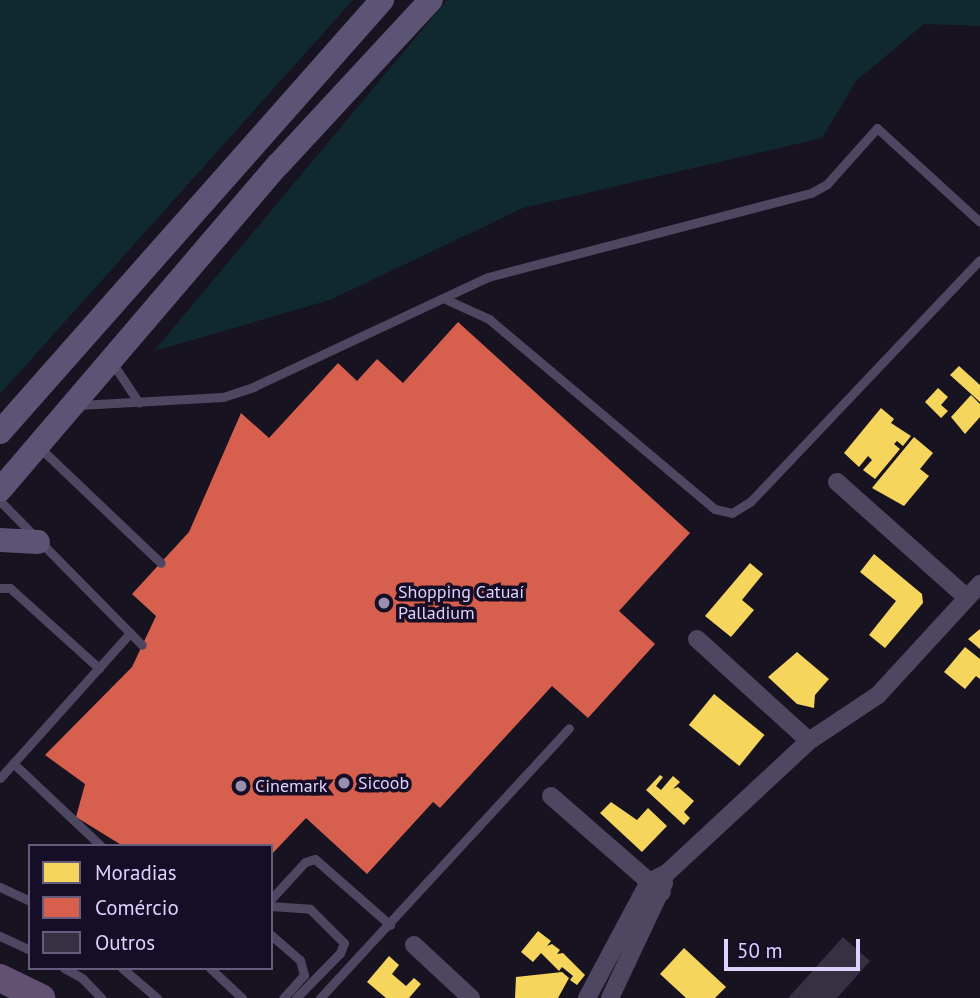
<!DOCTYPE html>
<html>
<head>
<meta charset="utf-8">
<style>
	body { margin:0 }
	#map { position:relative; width:980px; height:998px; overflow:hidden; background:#171320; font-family:"PT Sans",sans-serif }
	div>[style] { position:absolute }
	.green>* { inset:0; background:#10292f }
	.homes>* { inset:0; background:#f6d55c; transform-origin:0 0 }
	.shops>* { inset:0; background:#d6604d }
	.building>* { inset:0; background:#373043 }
	.lane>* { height:9px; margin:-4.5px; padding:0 4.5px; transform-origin:4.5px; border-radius:4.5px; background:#4d4761 }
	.street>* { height:18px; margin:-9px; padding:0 9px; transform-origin:9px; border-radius:9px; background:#4d4761 }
	.secondary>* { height:24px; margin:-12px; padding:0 12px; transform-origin:12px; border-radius:12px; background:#5b5474 }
	.primary>* { height:28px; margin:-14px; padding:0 14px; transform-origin:14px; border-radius:14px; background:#625172 }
	.dots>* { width:19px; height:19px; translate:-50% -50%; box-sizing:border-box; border:4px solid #160d26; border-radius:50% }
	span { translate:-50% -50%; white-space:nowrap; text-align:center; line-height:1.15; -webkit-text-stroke:7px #160d26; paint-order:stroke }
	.poi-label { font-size:18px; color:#dfd2ff }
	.left { translate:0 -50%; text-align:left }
	.legend { position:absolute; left:28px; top:844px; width:245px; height:126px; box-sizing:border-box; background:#160d26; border:2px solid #665c7d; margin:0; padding:9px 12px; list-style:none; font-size:21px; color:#dfd2ff }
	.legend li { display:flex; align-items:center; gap:14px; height:35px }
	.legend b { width:35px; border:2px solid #665c7d }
	.scale { position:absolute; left:724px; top:939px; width:136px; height:32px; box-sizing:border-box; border:4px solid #dfd2ff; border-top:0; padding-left:9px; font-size:21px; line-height:24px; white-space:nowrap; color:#dfd2ff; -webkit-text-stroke:5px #160d26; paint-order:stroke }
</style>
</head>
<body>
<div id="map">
	<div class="green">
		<i style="clip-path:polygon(0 0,353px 0,0 394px)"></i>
		<i style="clip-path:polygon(447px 0,980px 0,980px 26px,924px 24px,856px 81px,822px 138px,523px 208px,330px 300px,154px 351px)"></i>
	</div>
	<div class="homes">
		<i style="clip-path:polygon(959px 366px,980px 385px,980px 402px,950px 375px)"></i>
		<i style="clip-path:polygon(938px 388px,948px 397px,941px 405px,948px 411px,941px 418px,925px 402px)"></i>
		<i style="clip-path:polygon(971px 395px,980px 404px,980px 417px,965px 434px,951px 417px)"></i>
		<i style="clip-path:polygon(881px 408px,894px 419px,891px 423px,911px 436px,903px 446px,897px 441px,894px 444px,900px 449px,875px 479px,863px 470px,872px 460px,868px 456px,859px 467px,844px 453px)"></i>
		<i style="clip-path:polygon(914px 437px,933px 453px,920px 469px,929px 476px,904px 506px,872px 488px)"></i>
		<i style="clip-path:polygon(874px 554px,922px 594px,923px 603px,885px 648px,869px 635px,896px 601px,860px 572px)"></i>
		<i style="clip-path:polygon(750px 563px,763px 574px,742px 600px,754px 610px,731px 637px,705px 616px)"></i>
		<i style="clip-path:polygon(980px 629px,980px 649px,968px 639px)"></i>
		<i style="clip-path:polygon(965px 647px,980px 659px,980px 679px,976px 676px,965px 689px,944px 672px)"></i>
		<i style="clip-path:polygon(797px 652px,829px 679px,815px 695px,814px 708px,797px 704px,768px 677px)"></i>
		<i style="left:714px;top:694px;width:65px;height:40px;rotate:39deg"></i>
		<i style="clip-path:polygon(660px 775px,663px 777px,656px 786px,661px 790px,673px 776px,680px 782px,673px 789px,678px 787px,694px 801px,684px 812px,690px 818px,684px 825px,646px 790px)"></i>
		<i style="clip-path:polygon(611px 802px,637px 820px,648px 808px,667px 826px,642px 852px,600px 813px)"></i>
		<i style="clip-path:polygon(538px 931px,551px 941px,547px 946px,552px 944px,560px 950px,557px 954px,563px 953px,585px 975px,577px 985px,570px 980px,573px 976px,562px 967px,559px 971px,541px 953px,533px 962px,521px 952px)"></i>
		<i style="clip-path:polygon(684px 948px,726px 987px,715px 998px,686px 998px,660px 974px)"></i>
		<i style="clip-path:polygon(389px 956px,399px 965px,392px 974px,406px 986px,414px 978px,421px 984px,409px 998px,386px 998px,367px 982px)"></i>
		<i style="clip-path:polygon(562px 972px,569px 978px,558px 998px,515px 998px,516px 977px)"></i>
	</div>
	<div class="shops">
		<i style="clip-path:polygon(458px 322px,690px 533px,619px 611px,655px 644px,588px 718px,552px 686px,440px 808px,433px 802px,367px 874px,306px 818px,271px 855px,271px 846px,123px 846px,76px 817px,85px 784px,45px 755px,132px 667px,156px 616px,132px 594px,189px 532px,241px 413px,269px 438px,338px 363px,357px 381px,377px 359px,403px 383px)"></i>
	</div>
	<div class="building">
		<i style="clip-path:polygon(843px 937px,870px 961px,837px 998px,788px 998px)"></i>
	</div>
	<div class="lane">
		<i style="left:443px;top:298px;width:51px;rotate:24.5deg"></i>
		<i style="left:489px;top:319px;width:295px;rotate:40.1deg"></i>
		<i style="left:715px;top:509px;width:17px;rotate:13deg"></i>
		<i style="left:732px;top:513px;width:22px;rotate:-32deg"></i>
		<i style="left:751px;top:501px;width:332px;rotate:-46.5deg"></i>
		<i style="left:111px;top:361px;width:50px;rotate:56.3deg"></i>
		<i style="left:79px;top:405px;width:144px;rotate:-3.2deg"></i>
		<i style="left:223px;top:397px;width:32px;rotate:-18deg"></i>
		<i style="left:253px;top:387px;width:259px;rotate:-25.1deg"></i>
		<i style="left:488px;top:277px;width:334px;rotate:-14.6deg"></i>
		<i style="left:811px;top:193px;width:18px;rotate:-29deg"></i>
		<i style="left:827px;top:184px;width:75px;rotate:-48.2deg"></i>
		<i style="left:877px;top:128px;width:139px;rotate:42.4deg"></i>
		<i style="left:39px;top:447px;width:168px;rotate:43.6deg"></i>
		<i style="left:0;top:501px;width:202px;rotate:45.4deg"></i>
		<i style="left:0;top:588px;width:10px"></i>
		<i style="left:10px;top:588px;width:120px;rotate:42deg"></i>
		<i style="left:13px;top:763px;width:121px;rotate:43.3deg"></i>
		<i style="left:0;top:778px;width:195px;rotate:-48.1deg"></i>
		<i style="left:0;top:887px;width:33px;rotate:25deg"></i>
		<i style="left:271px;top:899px;width:50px;rotate:-47.4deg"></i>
		<i style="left:305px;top:862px;width:10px;rotate:-17deg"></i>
		<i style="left:315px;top:859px;width:100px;rotate:41.3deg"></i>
		<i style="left:271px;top:906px;width:39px;rotate:4deg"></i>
		<i style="left:310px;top:909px;width:48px;rotate:45deg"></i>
		<i style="left:344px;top:943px;width:11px;rotate:112deg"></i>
		<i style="left:340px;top:953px;width:63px;rotate:134.4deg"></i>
		<i style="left:271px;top:935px;width:38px;rotate:41deg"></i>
		<i style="left:300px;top:960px;width:16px;rotate:75deg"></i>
		<i style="left:304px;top:975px;width:31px;rotate:132deg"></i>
		<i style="left:0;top:936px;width:33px;rotate:25deg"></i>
		<i style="left:64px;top:968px;width:21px;rotate:29deg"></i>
		<i style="left:82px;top:978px;width:28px;rotate:46deg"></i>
		<i style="left:122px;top:968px;width:46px;rotate:40.6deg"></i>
		<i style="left:210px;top:968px;width:44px;rotate:43.2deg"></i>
		<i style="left:320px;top:998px;width:367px;rotate:-47.3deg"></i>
	</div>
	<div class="street">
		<i style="left:837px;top:482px;width:174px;rotate:41.7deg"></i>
		<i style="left:697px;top:639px;width:151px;rotate:42.3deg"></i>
		<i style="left:551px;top:796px;width:147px;rotate:41.1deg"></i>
		<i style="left:414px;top:945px;width:78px;rotate:42.9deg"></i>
		<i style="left:587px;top:998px;width:132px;rotate:-61.9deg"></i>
		<i style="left:649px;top:882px;width:20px;rotate:-27deg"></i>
		<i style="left:667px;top:873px;width:194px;rotate:-42.9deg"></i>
		<i style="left:809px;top:741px;width:83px;rotate:-33.7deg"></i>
		<i style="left:878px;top:695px;width:151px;rotate:-47.4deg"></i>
		<i style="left:610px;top:998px;width:127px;rotate:-64.8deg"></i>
	</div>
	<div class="secondary">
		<i style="left:0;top:432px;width:577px;rotate:-48.51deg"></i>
		<i style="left:0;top:490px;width:428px;rotate:-49.5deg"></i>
		<i style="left:278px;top:165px;width:225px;rotate:-47.2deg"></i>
		<i style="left:0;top:540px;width:38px;rotate:3deg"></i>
	</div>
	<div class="primary">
		<i style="left:0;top:978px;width:46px;rotate:26deg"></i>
	</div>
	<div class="dots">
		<i style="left:384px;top:603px;background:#998fb1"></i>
		<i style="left:344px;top:783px;background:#998fb1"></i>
		<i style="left:241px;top:786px;background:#998fb1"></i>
	</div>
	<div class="poi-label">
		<span class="left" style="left:398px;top:603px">Shopping Catuaí<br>Palladium</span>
		<span class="left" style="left:358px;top:783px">Sicoob</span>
		<span class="left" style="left:255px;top:786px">Cinemark</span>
	</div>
	<ul class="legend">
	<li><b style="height:19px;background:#f6d55c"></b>Moradias</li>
	<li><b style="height:19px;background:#d6604d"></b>Comércio</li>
	<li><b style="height:19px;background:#373043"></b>Outros</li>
	</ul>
	<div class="scale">50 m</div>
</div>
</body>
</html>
